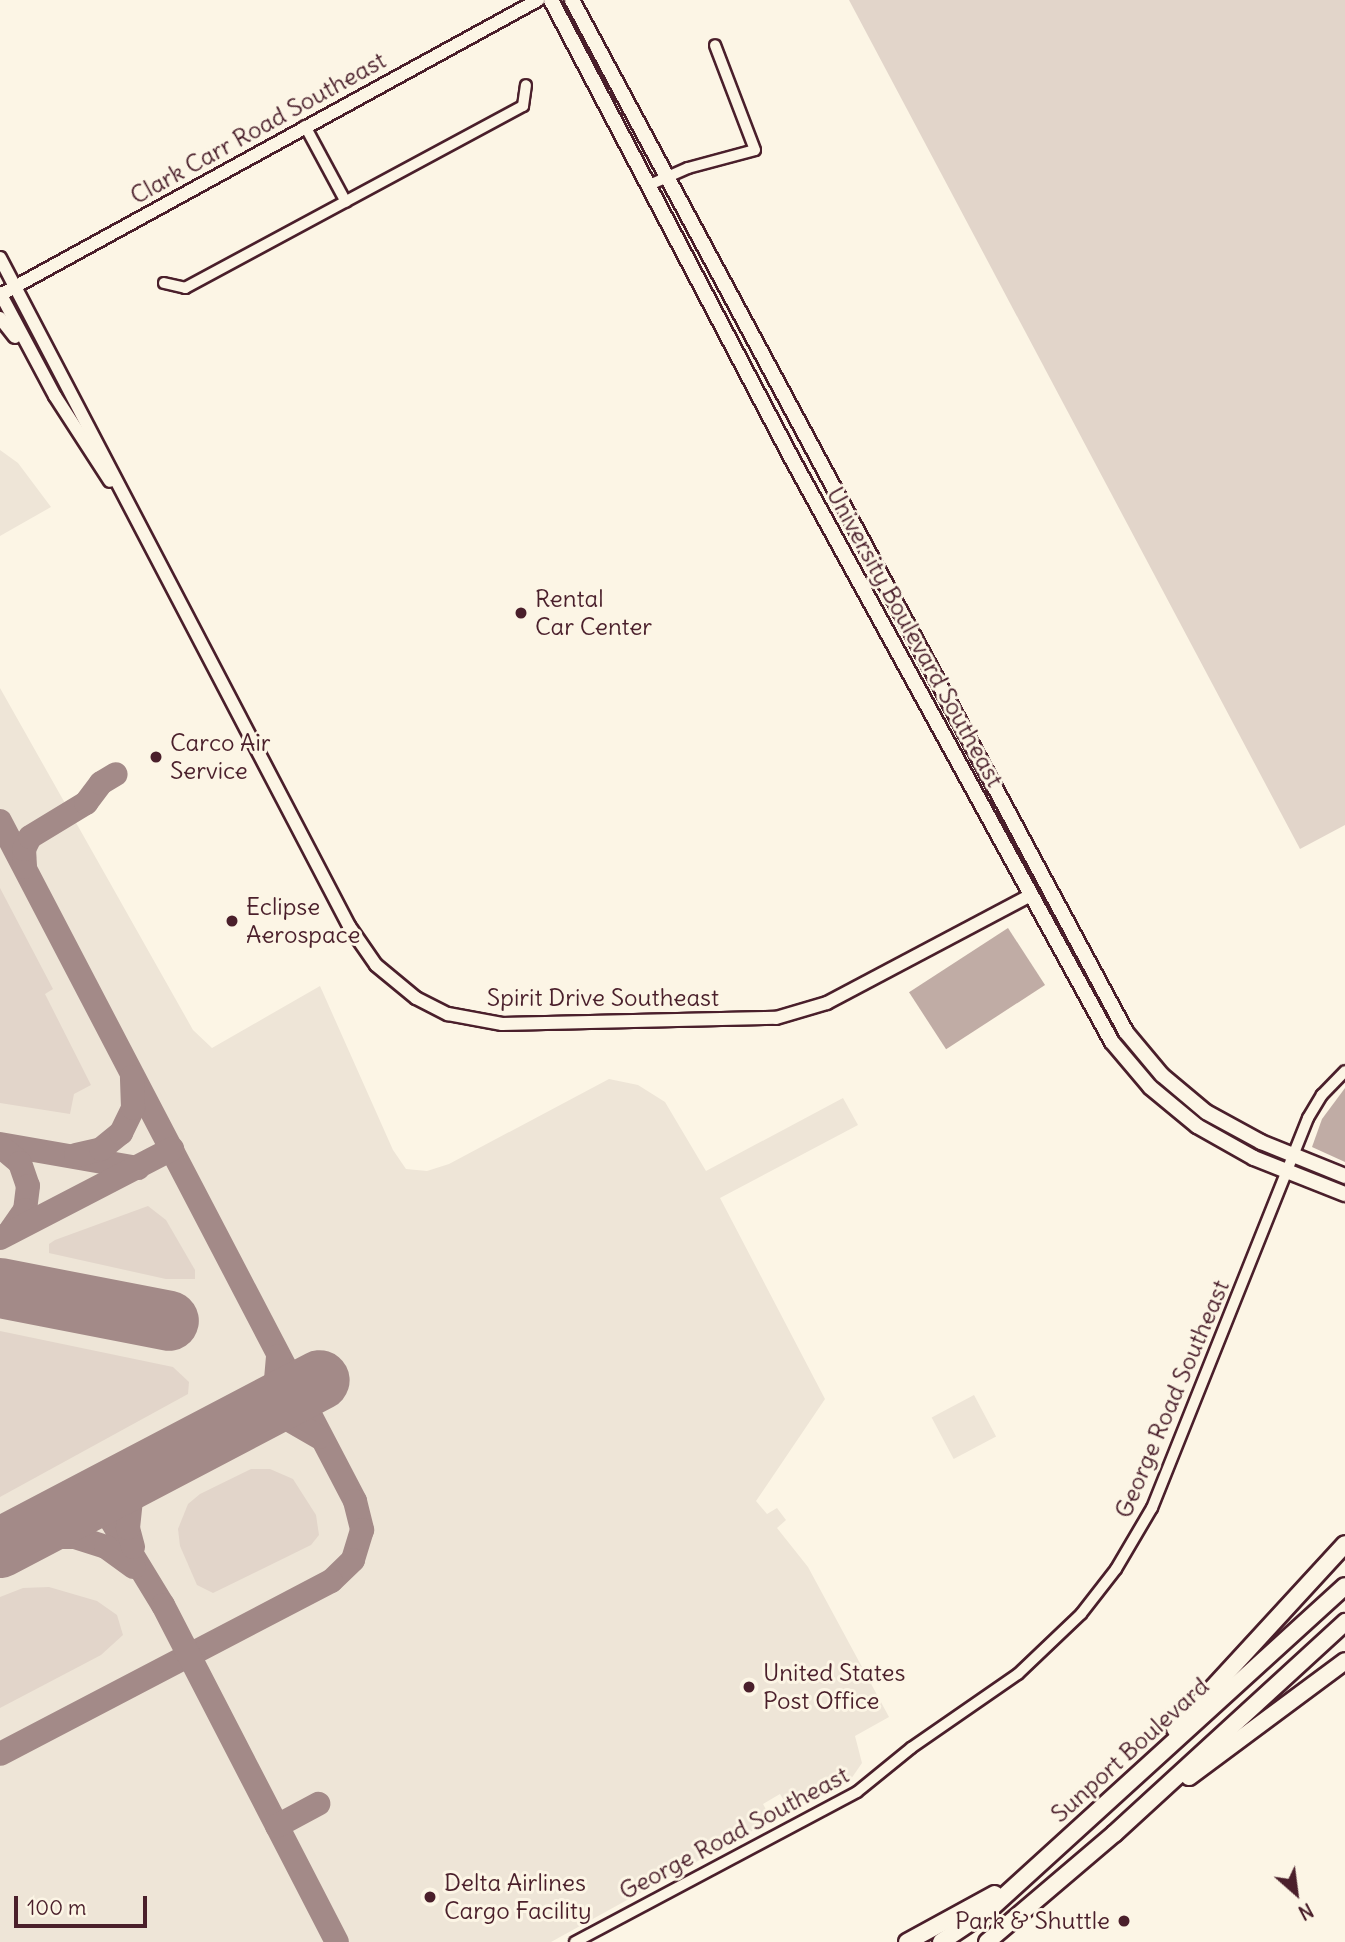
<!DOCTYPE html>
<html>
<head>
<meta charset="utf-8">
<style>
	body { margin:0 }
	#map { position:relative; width:1345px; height:1942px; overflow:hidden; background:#fcf5e5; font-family:Delius,sans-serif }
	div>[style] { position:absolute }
	.built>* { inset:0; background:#eee5d7; transform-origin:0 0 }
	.green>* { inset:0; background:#e2d5ca }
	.water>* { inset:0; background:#c0aca5; transform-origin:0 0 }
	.taxiway>* { height:24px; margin:-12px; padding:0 12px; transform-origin:12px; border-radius:12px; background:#a38a88 }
	.runway>* { height:60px; margin:-30px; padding:0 30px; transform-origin:30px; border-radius:30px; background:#a38a88 }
	.roads { filter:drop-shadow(2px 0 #4a1f2b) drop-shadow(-2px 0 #4a1f2b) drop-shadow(0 2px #4a1f2b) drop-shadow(0 -2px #4a1f2b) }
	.minor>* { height:10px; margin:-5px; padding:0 5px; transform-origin:5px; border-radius:5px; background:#fcf5e5 }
	.tertiary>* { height:12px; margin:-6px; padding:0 6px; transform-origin:6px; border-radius:6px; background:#fcf5e5 }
	.secondary>* { height:14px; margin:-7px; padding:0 7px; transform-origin:7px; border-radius:7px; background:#fcf5e5 }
	.primary>* { height:16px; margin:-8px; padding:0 8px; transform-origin:8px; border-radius:8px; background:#fcf5e5 }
	.dots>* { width:19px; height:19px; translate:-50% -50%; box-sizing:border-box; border:4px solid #fcf5e5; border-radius:50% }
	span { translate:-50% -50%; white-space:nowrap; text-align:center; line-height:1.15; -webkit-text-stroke:6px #fcf5e5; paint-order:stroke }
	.street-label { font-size:24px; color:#4a1f2b }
	.poi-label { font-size:24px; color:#4a1f2b }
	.left { translate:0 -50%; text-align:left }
	.right { translate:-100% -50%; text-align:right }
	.north { position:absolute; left:1261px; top:1858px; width:70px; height:70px; -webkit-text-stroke:5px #fcf5e5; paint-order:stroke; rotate:152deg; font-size:19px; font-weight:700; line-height:28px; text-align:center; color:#4a1f2b }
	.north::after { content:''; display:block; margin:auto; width:24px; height:32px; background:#4a1f2b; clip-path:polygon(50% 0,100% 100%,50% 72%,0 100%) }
	.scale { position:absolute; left:14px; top:1896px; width:133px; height:32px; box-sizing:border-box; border:4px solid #4a1f2b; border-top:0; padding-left:9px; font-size:21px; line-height:24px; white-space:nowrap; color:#4a1f2b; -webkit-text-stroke:5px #fcf5e5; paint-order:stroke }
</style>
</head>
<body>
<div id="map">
	<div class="built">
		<i style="clip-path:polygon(0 450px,18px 463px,51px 507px,0 536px)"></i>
		<i style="clip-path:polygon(0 688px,193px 1030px,212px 1048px,320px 986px,393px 1150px,406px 1169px,427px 1171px,449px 1164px,609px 1079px,638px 1085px,665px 1102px,706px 1171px,843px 1098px,858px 1125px,720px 1198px,825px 1399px,756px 1501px,767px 1514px,777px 1508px,786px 1520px,777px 1528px,808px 1567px,889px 1717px,855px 1736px,862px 1763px,851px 1779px,790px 1810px,780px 1794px,763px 1804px,772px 1820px,551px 1942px,0 1942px)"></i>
		<i style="left:974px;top:1395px;width:47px;height:48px;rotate:62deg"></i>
	</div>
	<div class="green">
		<i style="clip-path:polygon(849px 0,1345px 0,1345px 825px,1300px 849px)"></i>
		<i style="clip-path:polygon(0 888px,53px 989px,45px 994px,91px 1085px,74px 1094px,70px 1114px,0 1103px)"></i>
		<i style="clip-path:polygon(148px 1206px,166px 1220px,195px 1270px,195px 1279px,166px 1279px,49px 1253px,49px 1244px,55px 1240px)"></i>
		<i style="clip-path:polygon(0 1331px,173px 1367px,189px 1382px,188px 1394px,0 1497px)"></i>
		<i style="clip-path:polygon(251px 1469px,270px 1469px,293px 1479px,316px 1515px,319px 1535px,311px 1545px,213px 1593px,197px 1585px,180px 1546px,178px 1529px,188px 1504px,200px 1494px)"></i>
		<i style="clip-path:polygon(49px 1587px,97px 1601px,117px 1615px,123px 1635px,101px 1655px,0 1708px,0 1597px,23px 1588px)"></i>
	</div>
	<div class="water">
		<i style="left:1008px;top:928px;width:68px;height:118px;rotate:57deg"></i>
		<i style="clip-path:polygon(1345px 1088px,1345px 1162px,1312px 1147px,1322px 1119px)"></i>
	</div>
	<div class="taxiway">
		<i style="left:0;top:821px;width:767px;rotate:62.43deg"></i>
		<i style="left:355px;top:1501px;width:30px;rotate:76deg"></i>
		<i style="left:362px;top:1530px;width:31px;rotate:107deg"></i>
		<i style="left:353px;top:1560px;width:30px;rotate:136deg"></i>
		<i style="left:331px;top:1581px;width:373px;rotate:152.4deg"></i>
		<i style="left:25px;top:867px;width:18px;rotate:-93deg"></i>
		<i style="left:24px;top:849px;width:13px;rotate:-63deg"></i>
		<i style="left:30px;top:837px;width:66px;rotate:-31.3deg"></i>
		<i style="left:86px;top:803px;width:25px;rotate:-53deg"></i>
		<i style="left:101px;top:783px;width:17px;rotate:-31deg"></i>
		<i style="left:0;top:1144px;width:140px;rotate:9.9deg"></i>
		<i style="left:0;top:1146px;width:26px;rotate:40deg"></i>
		<i style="left:20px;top:1163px;width:24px;rotate:71deg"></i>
		<i style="left:28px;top:1186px;width:24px;rotate:97deg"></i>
		<i style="left:25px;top:1210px;width:24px;rotate:125deg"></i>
		<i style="left:76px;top:1155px;width:26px;rotate:-13deg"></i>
		<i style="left:101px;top:1149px;width:26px;rotate:-39deg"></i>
		<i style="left:121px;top:1133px;width:28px;rotate:-64deg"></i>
		<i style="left:133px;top:1108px;width:31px;rotate:-92deg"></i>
		<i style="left:0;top:1238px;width:194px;rotate:-27.4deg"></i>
		<i style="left:250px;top:1417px;width:36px;rotate:-46deg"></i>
		<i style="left:275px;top:1391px;width:35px;rotate:-85deg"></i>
		<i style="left:97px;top:1497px;width:127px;rotate:58.6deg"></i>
		<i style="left:163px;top:1605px;width:379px;rotate:62.7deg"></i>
		<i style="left:4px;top:1546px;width:41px;rotate:-12.7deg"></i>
		<i style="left:44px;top:1537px;width:31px"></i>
		<i style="left:75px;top:1537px;width:33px;rotate:18deg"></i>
		<i style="left:106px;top:1547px;width:34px;rotate:36deg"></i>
		<i style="left:133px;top:1547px;width:20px;rotate:-105deg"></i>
		<i style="left:128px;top:1528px;width:28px;rotate:-84deg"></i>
		<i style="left:131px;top:1500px;width:23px;rotate:-59deg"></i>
		<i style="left:143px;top:1480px;width:28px;rotate:-41deg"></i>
		<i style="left:164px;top:1462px;width:97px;rotate:-27.6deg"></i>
		<i style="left:250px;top:1417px;width:36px;rotate:2deg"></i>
		<i style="left:286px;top:1418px;width:38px;rotate:30deg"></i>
		<i style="left:277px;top:1826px;width:47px;rotate:-28.2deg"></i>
	</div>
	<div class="runway">
		<i style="left:0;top:1288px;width:172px;rotate:11deg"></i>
		<i style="left:0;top:1548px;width:361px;rotate:-27.7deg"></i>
	</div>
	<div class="roads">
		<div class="minor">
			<i style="left:305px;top:126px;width:86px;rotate:61.7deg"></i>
			<i style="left:647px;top:186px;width:45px;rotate:-23.7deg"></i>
			<i style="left:688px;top:168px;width:69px;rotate:-15deg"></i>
			<i style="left:755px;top:150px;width:112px;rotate:-110.9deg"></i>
			<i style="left:164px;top:283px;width:22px;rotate:13deg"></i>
			<i style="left:185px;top:288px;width:384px;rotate:-28.3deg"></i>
			<i style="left:523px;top:106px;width:21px;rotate:-82deg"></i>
			<i style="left:575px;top:1942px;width:319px;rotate:-28deg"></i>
			<i style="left:857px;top:1792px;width:70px;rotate:-39.2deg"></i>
			<i style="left:911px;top:1748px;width:130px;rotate:-34.7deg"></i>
			<i style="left:1018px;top:1674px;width:87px;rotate:-43.6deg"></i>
			<i style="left:1081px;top:1614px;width:57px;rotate:-52.1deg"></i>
			<i style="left:1116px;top:1569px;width:71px;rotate:-59.5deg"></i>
			<i style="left:1152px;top:1508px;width:420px;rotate:-68.2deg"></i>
			<i style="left:1308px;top:1118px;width:27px;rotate:-59deg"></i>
			<i style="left:1322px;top:1095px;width:33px;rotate:-46deg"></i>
		</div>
		<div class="tertiary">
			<i style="left:0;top:258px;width:754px;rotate:62.41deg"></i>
			<i style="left:349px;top:926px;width:47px;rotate:55.3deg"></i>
			<i style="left:376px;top:965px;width:52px;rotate:39.5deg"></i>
			<i style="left:416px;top:998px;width:36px;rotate:27deg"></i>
			<i style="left:448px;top:1014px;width:55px;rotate:10.5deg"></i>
			<i style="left:502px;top:1024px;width:274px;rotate:-1.3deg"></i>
			<i style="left:776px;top:1018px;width:53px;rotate:-16.4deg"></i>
			<i style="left:827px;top:1003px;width:229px;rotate:-27.9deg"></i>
			<i style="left:0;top:293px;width:117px;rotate:61.9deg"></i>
			<i style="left:55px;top:396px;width:101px;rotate:57.1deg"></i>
			<i style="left:0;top:295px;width:614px;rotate:-28.74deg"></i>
			<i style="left:0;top:318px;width:24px;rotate:52deg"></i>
		</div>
		<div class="secondary">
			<i style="left:551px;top:0;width:516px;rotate:62.29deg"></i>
			<i style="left:791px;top:457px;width:667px;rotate:61.25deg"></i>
			<i style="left:1112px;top:1042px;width:59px;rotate:49.8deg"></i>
			<i style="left:1150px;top:1087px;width:61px;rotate:39.7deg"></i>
			<i style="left:1197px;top:1126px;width:65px;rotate:29.3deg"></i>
			<i style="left:1254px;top:1158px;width:98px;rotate:21.6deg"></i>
			<i style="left:572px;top:0;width:1171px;rotate:61.77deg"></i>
			<i style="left:1126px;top:1032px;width:56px;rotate:50.1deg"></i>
			<i style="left:1162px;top:1075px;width:57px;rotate:40.1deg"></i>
			<i style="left:1206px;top:1112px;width:63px;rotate:28.6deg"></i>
			<i style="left:1261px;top:1142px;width:91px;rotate:22deg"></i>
		</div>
		<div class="primary">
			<i style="left:1175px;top:1729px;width:251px;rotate:-47.4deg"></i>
			<i style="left:1189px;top:1777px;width:194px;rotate:-36.6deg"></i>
			<i style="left:907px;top:1942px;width:100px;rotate:-28.6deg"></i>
			<i style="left:941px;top:1942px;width:58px;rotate:-33.7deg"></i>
			<i style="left:989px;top:1910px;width:481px;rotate:-42.3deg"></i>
			<i style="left:987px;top:1942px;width:167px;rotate:-40.4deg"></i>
			<i style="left:1114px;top:1834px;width:314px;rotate:-42.5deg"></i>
		</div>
	</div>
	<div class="dots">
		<i style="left:521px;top:613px;background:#4a1f2b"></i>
		<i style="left:156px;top:757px;background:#4a1f2b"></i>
		<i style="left:232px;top:921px;background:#4a1f2b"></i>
		<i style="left:749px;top:1687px;background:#4a1f2b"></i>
		<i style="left:430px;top:1897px;background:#4a1f2b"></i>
		<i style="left:1124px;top:1921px;background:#4a1f2b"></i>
	</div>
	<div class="street-label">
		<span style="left:258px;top:128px;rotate:-29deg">Clark Carr Road Southeast</span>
		<span style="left:915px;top:637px;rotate:61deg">University Boulevard Southeast</span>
		<span style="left:603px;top:998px">Spirit Drive Southeast</span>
		<span style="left:1172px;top:1399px;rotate:-67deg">George Road Southeast</span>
		<span style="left:1130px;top:1750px;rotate:-42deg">Sunport Boulevard</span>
		<span style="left:734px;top:1833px;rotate:-28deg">George Road Southeast</span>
	</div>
	<div class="poi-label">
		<span class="left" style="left:535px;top:613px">Rental<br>Car Center</span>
		<span class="left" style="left:170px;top:757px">Carco Air<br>Service</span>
		<span class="left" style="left:246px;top:921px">Eclipse<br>Aerospace</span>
		<span class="left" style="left:763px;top:1687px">United States<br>Post Office</span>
		<span class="left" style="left:444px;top:1897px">Delta Airlines<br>Cargo Facility</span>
		<span class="right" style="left:1110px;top:1921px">Park &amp; Shuttle</span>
	</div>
	<div class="north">N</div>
	<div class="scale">100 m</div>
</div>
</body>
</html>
